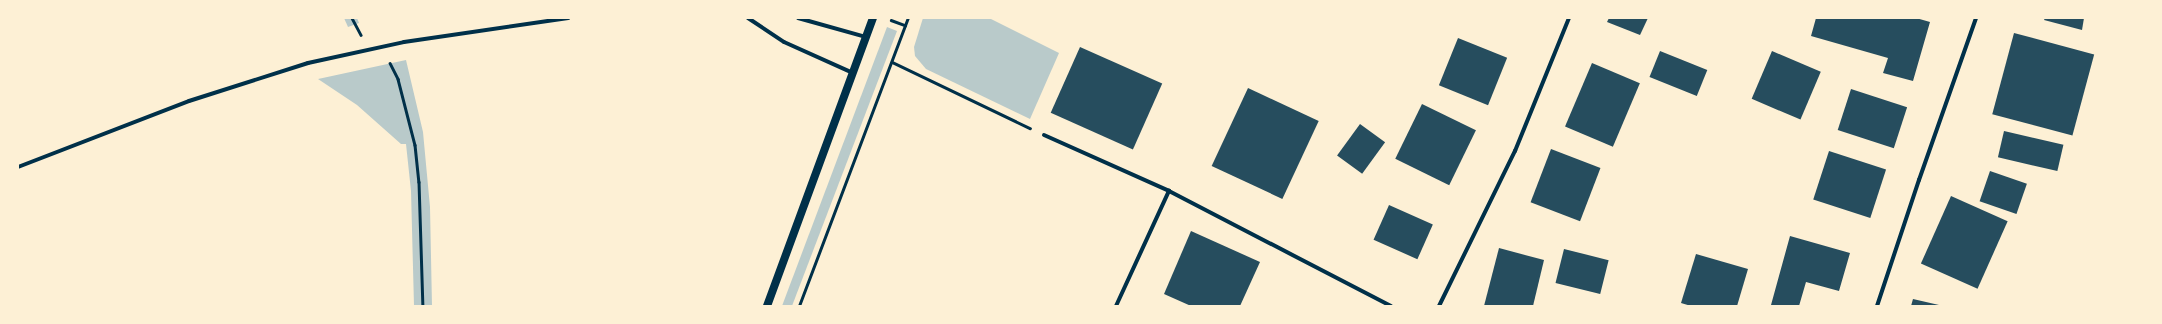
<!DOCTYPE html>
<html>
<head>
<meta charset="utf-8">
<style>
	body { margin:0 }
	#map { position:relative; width:2162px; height:324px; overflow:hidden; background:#fdf0d5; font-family:Barlow,sans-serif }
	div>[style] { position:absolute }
	.green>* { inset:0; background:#b9caca }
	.building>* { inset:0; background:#264d5e; transform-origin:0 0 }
	.path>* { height:2.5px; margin:-1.25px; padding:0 1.25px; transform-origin:1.25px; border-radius:1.25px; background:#003049 }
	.minor>* { height:4px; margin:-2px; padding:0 2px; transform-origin:2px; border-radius:2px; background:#003049 }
	.secondary>* { height:8px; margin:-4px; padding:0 4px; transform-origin:4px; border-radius:4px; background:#003049 }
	span { translate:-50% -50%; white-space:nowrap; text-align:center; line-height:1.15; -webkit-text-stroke:4px #fdf0d5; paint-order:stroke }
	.frame { position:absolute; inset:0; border:19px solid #fdf0d5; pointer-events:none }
</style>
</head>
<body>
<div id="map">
	<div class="green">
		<i style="clip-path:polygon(344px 18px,357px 18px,359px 23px,348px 27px)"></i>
		<i style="clip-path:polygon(923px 18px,989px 18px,1059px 53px,1030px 119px,926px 69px,915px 56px,914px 47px)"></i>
		<i style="clip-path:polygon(887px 27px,897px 31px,792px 306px,782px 306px)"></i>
		<i style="clip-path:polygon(406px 60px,423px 132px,430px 207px,432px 306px,414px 306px,411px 191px,406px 144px,401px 144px,357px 105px,318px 79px)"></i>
	</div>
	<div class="building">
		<i style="clip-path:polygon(1609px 18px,1648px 18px,1640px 35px,1607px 22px)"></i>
		<i style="clip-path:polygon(1816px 18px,1916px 18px,1930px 22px,1913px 81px,1883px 73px,1888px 58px,1811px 36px)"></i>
		<i style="clip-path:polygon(2045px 18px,2084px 18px,2082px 30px,2044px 20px)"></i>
		<i style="left:2014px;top:33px;width:83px;height:84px;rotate:15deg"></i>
		<i style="left:1458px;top:38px;width:53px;height:51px;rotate:22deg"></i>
		<i style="left:1080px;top:47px;width:90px;height:72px;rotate:24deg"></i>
		<i style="left:1660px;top:51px;width:51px;height:28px;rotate:22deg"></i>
		<i style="left:1772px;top:51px;width:53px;height:52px;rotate:23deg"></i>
		<i style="left:1592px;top:63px;width:52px;height:69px;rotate:23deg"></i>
		<i style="left:1248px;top:88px;width:78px;height:86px;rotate:25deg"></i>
		<i style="left:1851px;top:89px;width:59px;height:43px;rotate:18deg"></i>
		<i style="left:1422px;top:104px;width:60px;height:61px;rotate:26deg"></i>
		<i style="left:1360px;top:124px;width:31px;height:39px;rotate:36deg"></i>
		<i style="left:2004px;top:131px;width:61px;height:27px;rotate:13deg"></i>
		<i style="left:1551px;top:149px;width:53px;height:57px;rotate:21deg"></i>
		<i style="left:1829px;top:151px;width:60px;height:51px;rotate:18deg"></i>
		<i style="left:1990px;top:171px;width:39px;height:32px;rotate:19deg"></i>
		<i style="left:1951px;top:196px;width:62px;height:74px;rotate:24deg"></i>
		<i style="left:1389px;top:205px;width:48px;height:38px;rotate:24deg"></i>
		<i style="clip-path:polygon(1191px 231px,1260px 262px,1240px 306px,1191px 306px,1164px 294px)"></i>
		<i style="clip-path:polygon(1790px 236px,1850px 253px,1839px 291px,1806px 282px,1799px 306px,1771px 305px)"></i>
		<i style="clip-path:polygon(1499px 248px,1544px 260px,1533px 306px,1484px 306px)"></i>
		<i style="left:1564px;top:249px;width:46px;height:35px;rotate:14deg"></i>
		<i style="clip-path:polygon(1696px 254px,1748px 269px,1737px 306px,1691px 306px,1681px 303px)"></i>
		<i style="clip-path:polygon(1913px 299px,1939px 305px,1939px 306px,1911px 306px)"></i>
	</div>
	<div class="path">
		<i style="left:352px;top:18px;width:19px;rotate:62deg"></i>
		<i style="left:891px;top:20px;width:15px;rotate:20deg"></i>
		<i style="left:892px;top:62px;width:153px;rotate:25.6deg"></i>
		<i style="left:390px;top:63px;width:18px;rotate:63deg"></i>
		<i style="left:398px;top:79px;width:68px;rotate:75.6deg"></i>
		<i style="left:415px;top:145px;width:37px;rotate:84deg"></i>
		<i style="left:419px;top:182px;width:124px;rotate:88.2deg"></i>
		<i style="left:799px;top:306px;width:308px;rotate:-69.3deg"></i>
	</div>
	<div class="minor">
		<i style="left:748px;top:18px;width:43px;rotate:33.7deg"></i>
		<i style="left:784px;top:42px;width:76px;rotate:24.2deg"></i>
		<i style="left:798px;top:18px;width:71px;rotate:15.6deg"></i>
		<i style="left:1044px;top:135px;width:137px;rotate:24.1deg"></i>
		<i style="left:1169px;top:191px;width:250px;rotate:27.4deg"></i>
		<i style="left:18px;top:167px;width:183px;rotate:-21.1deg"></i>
		<i style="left:189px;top:101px;width:125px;rotate:-17.7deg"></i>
		<i style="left:308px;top:63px;width:98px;rotate:-12.3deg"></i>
		<i style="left:404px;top:42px;width:166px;rotate:-8.3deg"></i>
		<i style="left:1116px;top:306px;width:127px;rotate:-65.3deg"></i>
		<i style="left:1439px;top:306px;width:173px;rotate:-63.9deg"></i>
		<i style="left:1515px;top:151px;width:144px;rotate:-67.9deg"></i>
		<i style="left:1877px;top:306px;width:133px;rotate:-71.6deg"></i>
		<i style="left:1919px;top:180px;width:172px;rotate:-70.6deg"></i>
	</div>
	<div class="secondary">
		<i style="left:767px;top:306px;width:307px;rotate:-69.8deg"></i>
	</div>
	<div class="frame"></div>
</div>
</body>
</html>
